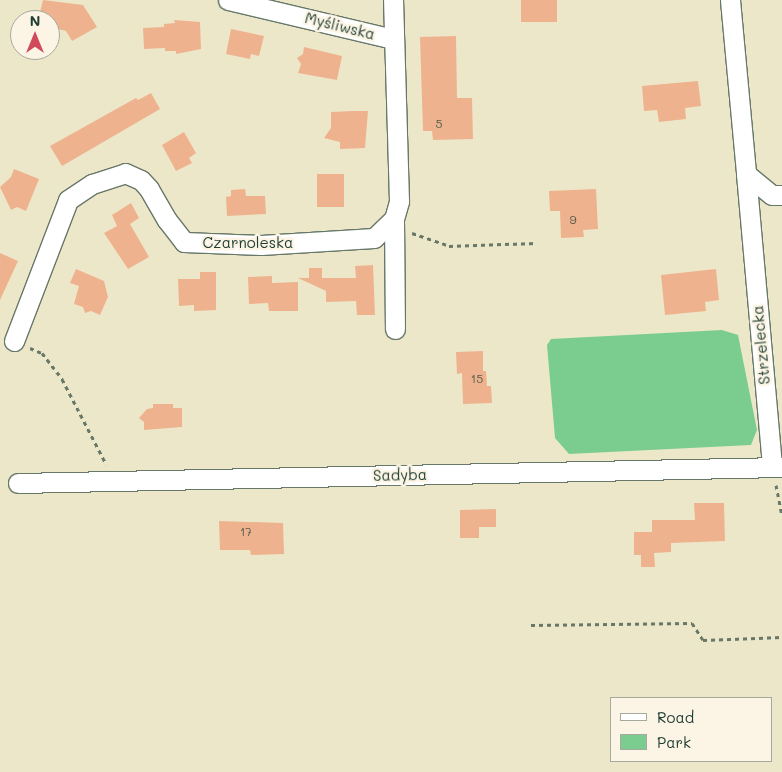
<!DOCTYPE html>
<html>
<head>
<meta charset="utf-8">
<style>
	body { margin:0 }
	#map { position:relative; width:782px; height:772px; overflow:hidden; background:#ede7c9; font-family:Mali,sans-serif }
	div>[style] { position:absolute }
	.green>* { inset:0; background:#7bcd8f }
	.building>* { inset:0; background:#eeb38e; transform-origin:0 0 }
	.path>* { height:3px; margin-top:-1.5px; transform-origin:0; background:repeating-linear-gradient(90deg,#677868 0 4px,transparent 0 8px) }
	.roads { filter:drop-shadow(1px 0 #677868) drop-shadow(-1px 0 #677868) drop-shadow(0 1px #677868) drop-shadow(0 -1px #677868) }
	.minor>* { height:19px; margin:-9.5px; padding:0 9.5px; transform-origin:9.5px; border-radius:9.5px; background:#fff }
	span { translate:-50% -50%; white-space:nowrap; text-align:center; line-height:1.15; -webkit-text-stroke:5px #fcf5e5; paint-order:stroke }
	.number-label { font-size:12px; color:#535a4a }
	.number-label span { -webkit-text-stroke-width:0 }
	.street-label { font-size:15px; color:#1f3d34 }
	.legend { position:absolute; left:610px; top:697px; width:162px; height:65px; box-sizing:border-box; background:#fcf5e5; border:1px solid #a4ab9e; margin:0; padding:6px 9px; list-style:none; font-size:15px; color:#1f3d34 }
	.legend li { display:flex; align-items:center; gap:10px; height:25px }
	.legend b { width:25px; border:1px solid #a4ab9e }
	.north { position:absolute; left:10px; top:10px; width:50px; height:50px; box-sizing:border-box; background:#fcf5e5; border:1px solid #a4ab9e; border-radius:50%; rotate:0deg; font-size:14px; font-weight:700; line-height:20px; text-align:center; color:#1f3d34 }
	.north::after { content:''; display:block; margin:auto; width:18px; height:22px; background:#d1495b; clip-path:polygon(50% 0,100% 100%,50% 72%,0 100%) }
</style>
</head>
<body>
<div id="map">
	<div class="green">
		<i style="clip-path:polygon(722px 330px,738px 335px,757px 430px,751px 445px,569px 454px,555px 438px,547px 345px,551px 339px)"></i>
	</div>
	<div class="building">
		<i style="clip-path:polygon(43px 0,83px 5px,97px 27px,72px 41px,66px 31px,50px 27px,50px 20px,38px 20px)"></i>
		<i style="left:521px;top:0;width:36px;height:22px"></i>
		<i style="clip-path:polygon(174px 20px,200px 22px,201px 49px,176px 54px,176px 51px,165px 51px,165px 48px,144px 49px,143px 28px,164px 27px,164px 24px,175px 23px)"></i>
		<i style="clip-path:polygon(231px 29px,264px 36px,259px 56px,251px 54px,250px 59px,226px 54px)"></i>
		<i style="clip-path:polygon(456px 36px,457px 98px,472px 98px,473px 139px,433px 140px,432px 131px,423px 131px,420px 37px)"></i>
		<i style="clip-path:polygon(304px 47px,342px 56px,337px 80px,298px 73px,301px 64px,297px 58px,303px 54px)"></i>
		<i style="clip-path:polygon(698px 81px,701px 106px,685px 108px,686px 119px,659px 122px,657px 110px,644px 111px,642px 86px)"></i>
		<i style="clip-path:polygon(151px 93px,160px 109px,62px 166px,50px 146px,136px 98px,138px 100px)"></i>
		<i style="clip-path:polygon(352px 111px,368px 111px,365px 148px,340px 149px,340px 142px,324px 138px,331px 128px,331px 112px)"></i>
		<i style="clip-path:polygon(184px 132px,196px 153px,189px 158px,192px 163px,176px 171px,162px 145px)"></i>
		<i style="clip-path:polygon(14px 169px,39px 179px,26px 211px,17px 207px,11px 210px,0 187px,11px 177px)"></i>
		<i style="left:344px;top:174px;width:33px;height:27px;rotate:90deg"></i>
		<i style="clip-path:polygon(245px 189px,246px 196px,265px 196px,266px 214px,227px 216px,226px 197px,231px 196px,231px 190px)"></i>
		<i style="clip-path:polygon(596px 189px,598px 229px,583px 230px,584px 237px,561px 238px,560px 211px,550px 211px,549px 191px)"></i>
		<i style="clip-path:polygon(131px 203px,139px 218px,130px 224px,149px 257px,128px 269px,104px 233px,117px 226px,112px 215px)"></i>
		<i style="clip-path:polygon(0 253px,18px 261px,0 300px)"></i>
		<i style="clip-path:polygon(373px 265px,375px 315px,357px 315px,356px 301px,326px 302px,326px 291px,298px 278px,309px 278px,309px 268px,322px 268px,322px 278px,356px 278px,355px 266px)"></i>
		<i style="clip-path:polygon(76px 269px,104px 281px,108px 297px,100px 315px,91px 311px,85px 313px,83px 307px,74px 304px,79px 286px,70px 283px)"></i>
		<i style="clip-path:polygon(716px 269px,719px 300px,705px 302px,706px 311px,665px 315px,661px 275px)"></i>
		<i style="clip-path:polygon(200px 272px,216px 272px,216px 310px,194px 311px,194px 305px,179px 306px,178px 279px,200px 279px)"></i>
		<i style="clip-path:polygon(272px 276px,272px 283px,298px 282px,298px 311px,269px 311px,268px 303px,249px 304px,248px 277px)"></i>
		<i style="clip-path:polygon(483px 351px,483px 371px,486px 371px,487px 386px,491px 386px,492px 403px,463px 404px,462px 373px,457px 374px,456px 352px)"></i>
		<i style="clip-path:polygon(153px 404px,173px 404px,173px 408px,182px 408px,182px 427px,144px 430px,144px 422px,139px 418px,147px 409px,153px 408px)"></i>
		<i style="clip-path:polygon(694px 503px,724px 503px,725px 541px,671px 543px,671px 552px,654px 553px,655px 567px,641px 567px,641px 555px,634px 555px,634px 532px,652px 532px,652px 520px,695px 520px)"></i>
		<i style="clip-path:polygon(496px 509px,496px 527px,479px 527px,479px 538px,460px 538px,460px 510px)"></i>
		<i style="clip-path:polygon(219px 521px,283px 523px,284px 554px,251px 555px,250px 550px,220px 550px)"></i>
	</div>
	<div class="path">
		<i style="left:412px;top:233px;width:39px;rotate:19deg"></i>
		<i style="left:449px;top:246px;width:88px;rotate:-2deg"></i>
		<i style="left:30px;top:348px;width:13px;rotate:23deg"></i>
		<i style="left:42px;top:353px;width:33px;rotate:52deg"></i>
		<i style="left:62px;top:379px;width:96px;rotate:62.6deg"></i>
		<i style="left:776px;top:485px;width:31px;rotate:79deg"></i>
		<i style="left:531px;top:625px;width:161px;rotate:-0.7deg"></i>
		<i style="left:692px;top:623px;width:20px;rotate:57deg"></i>
		<i style="left:703px;top:640px;width:79px;rotate:-2.2deg"></i>
	</div>
	<div class="roads">
		<div class="minor">
			<i style="left:228px;top:0;width:170px;rotate:13.3deg"></i>
			<i style="left:730px;top:0;width:175px;rotate:84.7deg"></i>
			<i style="left:746px;top:174px;width:33px;rotate:39deg"></i>
			<i style="left:772px;top:195px;width:10px"></i>
			<i style="left:746px;top:174px;width:294px;rotate:84.9deg"></i>
			<i style="left:394px;top:219px;width:110px;rotate:89.5deg"></i>
			<i style="left:14px;top:341px;width:151px;rotate:-69deg"></i>
			<i style="left:68px;top:200px;width:29px;rotate:-34deg"></i>
			<i style="left:92px;top:184px;width:35px;rotate:-18deg"></i>
			<i style="left:125px;top:173px;width:17px;rotate:24deg"></i>
			<i style="left:141px;top:180px;width:12px;rotate:48deg"></i>
			<i style="left:149px;top:189px;width:36px;rotate:60deg"></i>
			<i style="left:167px;top:220px;width:28px;rotate:52deg"></i>
			<i style="left:184px;top:242px;width:77px;rotate:2.2deg"></i>
			<i style="left:261px;top:245px;width:113px;rotate:-3.5deg"></i>
			<i style="left:374px;top:238px;width:28px;rotate:-44deg"></i>
			<i style="left:394px;top:219px;width:19px;rotate:-74deg"></i>
			<i style="left:399px;top:201px;width:201px;rotate:-91.7deg"></i>
			<i style="left:18px;top:483px;width:764px;rotate:-1.2deg"></i>
		</div>
	</div>
	<div class="number-label">
		<span style="left:439px;top:124px">5</span>
		<span style="left:573px;top:220px">9</span>
		<span style="left:477px;top:379px">15</span>
		<span style="left:246px;top:532px">17</span>
	</div>
	<div class="street-label">
		<span style="left:340px;top:26px;rotate:14deg">Myśliwska</span>
		<span style="left:248px;top:243px">Czarnoleska</span>
		<span style="left:761px;top:345px;rotate:-95deg">Strzelecka</span>
		<span style="left:400px;top:475px;rotate:-1deg">Sadyba</span>
	</div>
	<ul class="legend">
	<li><b style="height:6px;background:#fff"></b>Road</li>
	<li><b style="height:14px;background:#7bcd8f"></b>Park</li>
	</ul>
	<div class="north">N</div>
</div>
</body>
</html>
